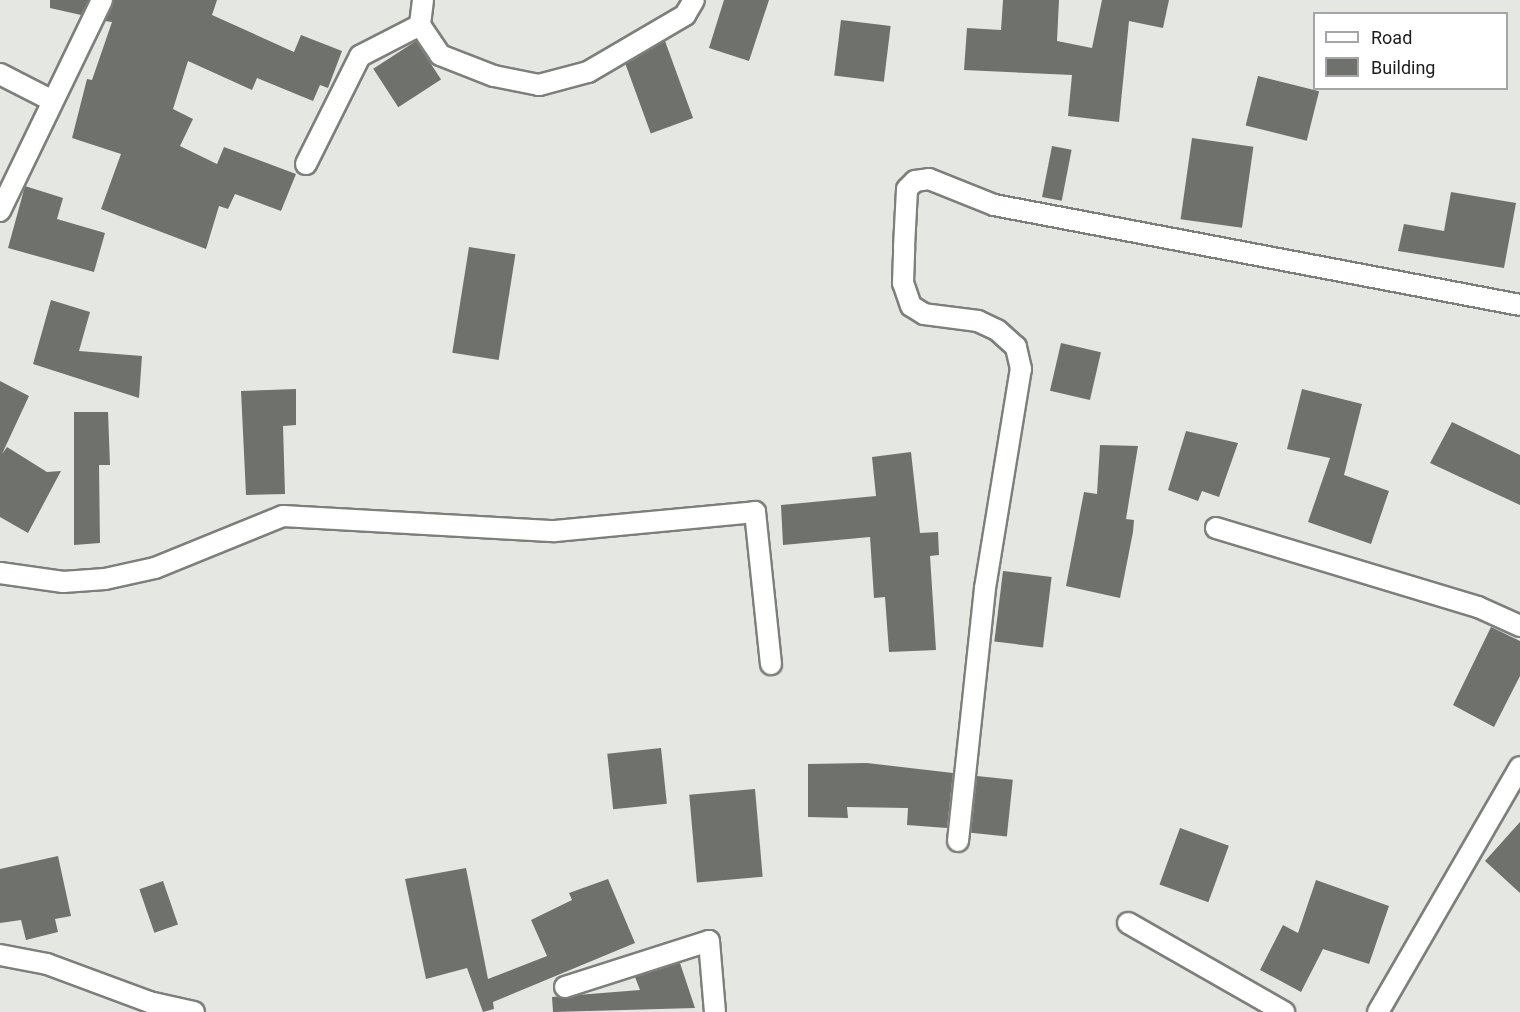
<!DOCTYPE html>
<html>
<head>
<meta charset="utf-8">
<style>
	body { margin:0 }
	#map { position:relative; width:1520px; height:1012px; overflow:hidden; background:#e5e7e2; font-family:Roboto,sans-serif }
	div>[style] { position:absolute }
	.building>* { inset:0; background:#6f716d; transform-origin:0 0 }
	.roads { filter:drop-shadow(2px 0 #7d7f7a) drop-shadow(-2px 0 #7d7f7a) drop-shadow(0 2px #7d7f7a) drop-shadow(0 -2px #7d7f7a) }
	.street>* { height:20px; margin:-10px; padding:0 10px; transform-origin:10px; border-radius:10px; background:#fff }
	span { translate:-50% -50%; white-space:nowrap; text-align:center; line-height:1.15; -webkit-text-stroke:4.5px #fff; paint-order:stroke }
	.legend { position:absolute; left:1313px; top:12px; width:195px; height:78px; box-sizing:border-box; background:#fff; border:2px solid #a4a5a4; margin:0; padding:8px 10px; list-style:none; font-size:18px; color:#1c1d1b }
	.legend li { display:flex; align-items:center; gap:12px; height:30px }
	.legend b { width:30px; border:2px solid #a4a5a4 }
</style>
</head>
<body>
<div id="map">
	<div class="building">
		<i style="clip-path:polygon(50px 0,89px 0,81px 15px,50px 8px)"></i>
		<i style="clip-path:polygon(114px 0,217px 0,212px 15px,294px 52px,301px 35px,342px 51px,328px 88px,320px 85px,313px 101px,257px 78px,252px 90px,188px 61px,173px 109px,193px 119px,180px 146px,217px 164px,224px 147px,296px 174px,281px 211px,235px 194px,228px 209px,219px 206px,206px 249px,101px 209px,121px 154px,72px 138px,87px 79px,92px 80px,112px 22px,105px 21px)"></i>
		<i style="clip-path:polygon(724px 0,769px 0,749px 61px,709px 48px)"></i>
		<i style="clip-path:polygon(1003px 0,1059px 0,1057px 41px,1092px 48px,1102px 0,1169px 0,1163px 28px,1129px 21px,1119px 122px,1068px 116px,1072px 75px,964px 70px,967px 28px,1001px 30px)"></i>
		<i style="left:841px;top:20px;width:50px;height:56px;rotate:7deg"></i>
		<i style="left:416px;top:41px;width:46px;height:51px;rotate:57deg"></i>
		<i style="left:665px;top:41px;width:82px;height:45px;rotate:70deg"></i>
		<i style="left:1258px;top:76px;width:63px;height:51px;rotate:14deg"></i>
		<i style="left:1192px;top:138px;width:62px;height:82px;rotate:8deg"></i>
		<i style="left:1052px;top:146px;width:20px;height:52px;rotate:11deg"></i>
		<i style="clip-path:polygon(25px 186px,63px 198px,57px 219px,105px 233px,94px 272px,8px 248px)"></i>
		<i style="clip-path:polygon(1451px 192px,1516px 203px,1504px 268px,1398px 251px,1404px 224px,1444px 231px)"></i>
		<i style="left:469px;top:247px;width:47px;height:107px;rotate:9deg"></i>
		<i style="clip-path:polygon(51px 300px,90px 312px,79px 351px,142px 356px,139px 398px,33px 364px)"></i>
		<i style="left:1061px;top:343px;width:41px;height:49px;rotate:13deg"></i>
		<i style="clip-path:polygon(0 381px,29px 396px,2px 454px,7px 447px,47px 472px,61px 471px,28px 533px,0 517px)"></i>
		<i style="clip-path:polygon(296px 389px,296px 425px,283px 426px,285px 494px,246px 495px,241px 391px)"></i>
		<i style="clip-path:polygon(1302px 389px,1362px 404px,1344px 475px,1389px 491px,1371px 544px,1308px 522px,1330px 458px,1287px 449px)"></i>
		<i style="clip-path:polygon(74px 412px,108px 412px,110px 465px,99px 465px,100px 543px,74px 545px)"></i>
		<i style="clip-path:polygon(1452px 422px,1520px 455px,1520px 505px,1430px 463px)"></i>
		<i style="clip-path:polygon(1186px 431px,1238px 443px,1219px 497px,1202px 491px,1198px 501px,1168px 490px)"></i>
		<i style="clip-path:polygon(1100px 445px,1138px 446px,1126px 519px,1134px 520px,1133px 532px,1120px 598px,1066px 586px,1084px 492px,1097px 494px)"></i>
		<i style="clip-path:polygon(911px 452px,920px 533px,938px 532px,939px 555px,930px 556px,936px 650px,889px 652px,885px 597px,874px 598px,870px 537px,783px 545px,781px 505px,876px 496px,872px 457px)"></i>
		<i style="left:1003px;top:571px;width:49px;height:71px;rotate:7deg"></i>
		<i style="clip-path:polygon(1491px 627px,1520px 641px,1520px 676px,1494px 727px,1453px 705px)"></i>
		<i style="left:661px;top:748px;width:56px;height:54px;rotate:84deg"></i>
		<i style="clip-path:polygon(867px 763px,953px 773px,947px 828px,907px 825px,908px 808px,847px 807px,848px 818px,808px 817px,808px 764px)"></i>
		<i style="left:977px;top:776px;width:36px;height:57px;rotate:6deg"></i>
		<i style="left:755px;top:789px;width:88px;height:66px;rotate:85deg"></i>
		<i style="clip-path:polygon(1520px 822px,1520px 893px,1485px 861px)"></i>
		<i style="left:1180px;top:828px;width:52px;height:60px;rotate:20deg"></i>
		<i style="clip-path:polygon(58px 856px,71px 916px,55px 919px,58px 932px,26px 940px,21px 920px,0 923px,0 869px)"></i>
		<i style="clip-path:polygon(466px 868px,488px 979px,547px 956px,531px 920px,572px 900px,569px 893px,608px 879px,635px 943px,493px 1002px,494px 1009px,483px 1012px,467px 968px,426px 979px,405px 879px)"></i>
		<i style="clip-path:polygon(1316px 880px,1389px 906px,1369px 964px,1323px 949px,1301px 992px,1260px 970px,1283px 925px,1298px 933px)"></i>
		<i style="left:163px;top:881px;width:46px;height:25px;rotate:71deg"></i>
		<i style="clip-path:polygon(680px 963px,695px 1008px,553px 1012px,552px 997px,640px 990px,635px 977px)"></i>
	</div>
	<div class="roads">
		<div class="street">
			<i style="left:423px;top:0;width:25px;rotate:97deg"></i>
			<i style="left:420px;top:25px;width:36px;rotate:56deg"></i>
			<i style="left:440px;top:55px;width:58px;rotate:21.3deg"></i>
			<i style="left:494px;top:76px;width:46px;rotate:11.3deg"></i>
			<i style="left:539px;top:85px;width:51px;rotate:-14.9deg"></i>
			<i style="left:588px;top:72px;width:113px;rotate:-30.4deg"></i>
			<i style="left:685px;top:15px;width:17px;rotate:-59deg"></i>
			<i style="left:0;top:74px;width:59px;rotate:27deg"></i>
			<i style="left:306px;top:164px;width:121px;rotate:-63.4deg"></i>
			<i style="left:360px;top:56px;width:68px;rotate:-27.3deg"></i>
			<i style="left:0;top:211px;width:234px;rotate:-64.2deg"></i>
			<i style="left:1216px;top:528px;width:274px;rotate:16.8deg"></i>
			<i style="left:1478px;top:607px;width:46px;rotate:24.3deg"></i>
			<i style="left:0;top:573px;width:64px;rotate:8.1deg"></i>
			<i style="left:63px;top:582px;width:42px;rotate:-4.1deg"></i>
			<i style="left:105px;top:579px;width:51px;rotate:-12.4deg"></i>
			<i style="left:155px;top:568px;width:138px;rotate:-22.1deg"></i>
			<i style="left:283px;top:516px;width:272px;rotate:3.2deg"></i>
			<i style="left:555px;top:531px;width:201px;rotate:-5.4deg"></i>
			<i style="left:755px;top:512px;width:153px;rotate:84deg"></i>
			<i style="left:958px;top:841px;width:254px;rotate:-83.9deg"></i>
			<i style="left:985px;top:588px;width:222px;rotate:-80.7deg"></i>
			<i style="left:1021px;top:369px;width:23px;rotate:-103deg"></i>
			<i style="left:1016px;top:347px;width:25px;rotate:-138deg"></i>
			<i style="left:997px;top:330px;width:21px;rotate:-155deg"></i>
			<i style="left:978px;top:321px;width:54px;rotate:-172.6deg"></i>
			<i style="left:924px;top:314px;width:15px;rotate:-148deg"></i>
			<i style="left:911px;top:306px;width:24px;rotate:-109deg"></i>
			<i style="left:903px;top:283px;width:36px;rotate:-88deg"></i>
			<i style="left:904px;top:247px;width:58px;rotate:-87deg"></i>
			<i style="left:907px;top:189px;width:11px;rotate:-45deg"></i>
			<i style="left:915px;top:181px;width:14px;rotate:-8deg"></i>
			<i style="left:929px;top:179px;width:70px;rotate:21.8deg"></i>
			<i style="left:994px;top:205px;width:535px;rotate:10.76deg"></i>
			<i style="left:1128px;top:923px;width:180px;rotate:29.7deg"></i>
			<i style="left:0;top:955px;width:48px;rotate:10.8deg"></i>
			<i style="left:47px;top:964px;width:109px;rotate:20.4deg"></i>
			<i style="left:149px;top:1002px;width:46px;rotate:12.5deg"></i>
			<i style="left:565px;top:987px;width:151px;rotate:-17.7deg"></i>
			<i style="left:709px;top:941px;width:71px;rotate:85.2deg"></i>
			<i style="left:1378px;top:1012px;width:283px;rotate:-59.9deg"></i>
		</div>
	</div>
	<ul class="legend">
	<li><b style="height:8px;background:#fff"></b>Road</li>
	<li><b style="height:16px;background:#6f716d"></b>Building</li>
	</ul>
</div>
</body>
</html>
